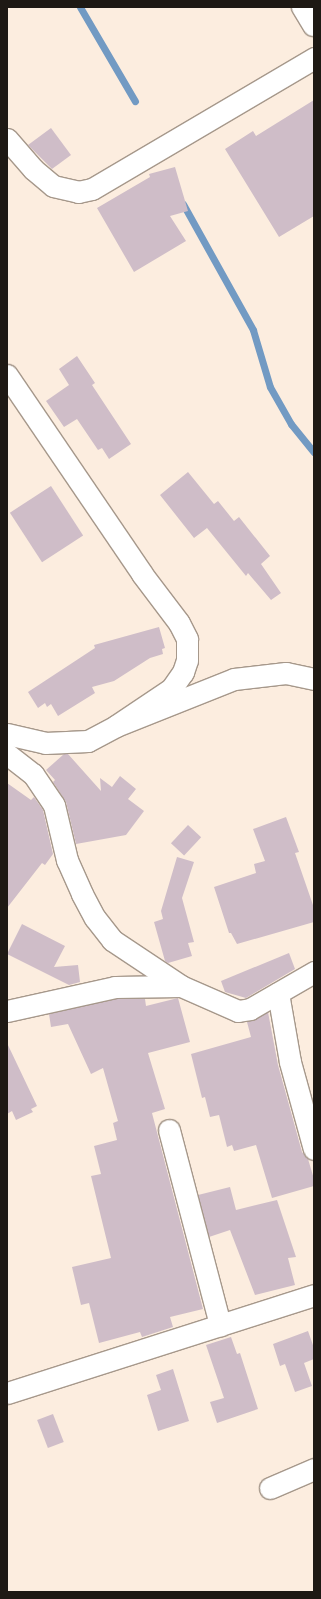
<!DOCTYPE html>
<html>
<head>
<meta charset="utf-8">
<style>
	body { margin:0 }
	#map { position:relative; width:321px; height:1599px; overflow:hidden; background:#fceddf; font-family:"Nunito Sans",sans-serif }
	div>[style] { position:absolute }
	.stream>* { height:7px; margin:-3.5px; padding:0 3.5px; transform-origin:3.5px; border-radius:3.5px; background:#729ac3 }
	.building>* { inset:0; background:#cfbdc8; transform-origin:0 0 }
	.roads { filter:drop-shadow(1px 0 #a6988b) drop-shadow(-1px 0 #a6988b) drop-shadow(0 1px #a6988b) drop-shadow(0 -1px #a6988b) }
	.minor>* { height:21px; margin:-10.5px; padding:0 10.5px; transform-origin:10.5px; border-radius:10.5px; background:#fff }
	.trunk>* { height:22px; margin:-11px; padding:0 11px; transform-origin:11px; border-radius:11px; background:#fff }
	span { translate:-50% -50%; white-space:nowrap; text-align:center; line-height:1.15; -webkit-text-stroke:3px #fff; paint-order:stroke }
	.frame { position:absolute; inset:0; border:8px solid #1e1914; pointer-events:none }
</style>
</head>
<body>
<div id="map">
	<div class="stream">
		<i style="left:80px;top:7px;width:109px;rotate:59.7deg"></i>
		<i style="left:183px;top:204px;width:144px;rotate:60.9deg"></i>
		<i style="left:253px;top:330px;width:59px;rotate:73.4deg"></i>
		<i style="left:270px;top:387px;width:43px;rotate:60.4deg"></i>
		<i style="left:291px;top:424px;width:36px;rotate:51deg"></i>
	</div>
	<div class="building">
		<i style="clip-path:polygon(314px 100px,314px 216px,279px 237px,225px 149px,253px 131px,256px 136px)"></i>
		<i style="clip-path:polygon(51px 128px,71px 155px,52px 169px,28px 145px)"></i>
		<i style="clip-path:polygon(175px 167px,188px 211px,170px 216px,186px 241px,134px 272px,97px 208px,150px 177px,149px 174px)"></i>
		<i style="clip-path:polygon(77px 356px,95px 383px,92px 385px,131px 444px,109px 459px,102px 448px,98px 450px,77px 419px,64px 427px,46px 401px,69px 385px,59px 369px)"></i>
		<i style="clip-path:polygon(188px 472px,214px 504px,218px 501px,234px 521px,239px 517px,270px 556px,261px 564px,281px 593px,271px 600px,248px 573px,246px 576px,207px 528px,194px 538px,160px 495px)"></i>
		<i style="left:51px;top:486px;width:59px;height:49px;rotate:57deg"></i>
		<i style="clip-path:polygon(159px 627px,165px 648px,162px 649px,163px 654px,150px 658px,114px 681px,92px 687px,95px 693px,58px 716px,51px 704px,47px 707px,45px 703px,38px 708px,28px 692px,95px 648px,94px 645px)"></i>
		<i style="clip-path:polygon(64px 754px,68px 754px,101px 791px,100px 778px,112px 787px,120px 776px,136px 789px,128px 799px,144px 811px,126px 835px,76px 844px,66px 802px,53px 782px,55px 780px,46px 770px)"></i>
		<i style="clip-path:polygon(7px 783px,31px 800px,34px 797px,43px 810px,53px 854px,45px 865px,42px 863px,7px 908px)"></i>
		<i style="clip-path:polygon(286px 817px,299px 852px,295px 853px,314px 908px,314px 922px,237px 944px,231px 933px,229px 933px,214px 887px,256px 873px,254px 864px,265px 861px,253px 829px)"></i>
		<i style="left:188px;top:825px;width:18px;height:25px;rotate:43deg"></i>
		<i style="clip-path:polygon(177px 857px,194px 862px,182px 898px,194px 942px,188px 943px,192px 956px,168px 963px,165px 961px,154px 922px,163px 919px,161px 911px)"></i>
		<i style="clip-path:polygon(22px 924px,65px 946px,54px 967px,78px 965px,80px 982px,69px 985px,7px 954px)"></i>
		<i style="clip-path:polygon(289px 953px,295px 969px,246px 998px,225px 992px,221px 981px)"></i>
		<i style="clip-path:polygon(178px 998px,190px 1042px,148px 1053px,165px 1109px,152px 1113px,203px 1309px,170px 1317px,173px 1327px,142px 1337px,140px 1332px,99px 1343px,89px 1303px,81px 1305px,72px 1267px,111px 1258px,91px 1176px,101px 1174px,94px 1146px,117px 1140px,113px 1123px,118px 1121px,103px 1068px,91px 1074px,68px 1024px,51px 1027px,49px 1014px,116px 999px,145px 999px,146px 1006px)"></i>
		<i style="clip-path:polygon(268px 1012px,278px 1065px,302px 1152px,308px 1159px,314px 1179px,314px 1186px,272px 1198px,256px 1145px,234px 1151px,232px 1145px,227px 1147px,219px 1115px,210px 1117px,205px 1097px,202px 1098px,191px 1054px,251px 1037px,247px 1022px)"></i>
		<i style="clip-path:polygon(7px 1043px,37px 1106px,31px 1109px,33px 1112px,16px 1120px,12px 1111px,7px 1114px)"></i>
		<i style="clip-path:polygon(230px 1187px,236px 1210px,277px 1200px,296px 1257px,288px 1258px,295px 1285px,255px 1295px,230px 1230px,209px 1237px,198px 1195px)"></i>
		<i style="clip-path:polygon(308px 1331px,314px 1348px,314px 1359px,304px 1363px,312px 1386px,295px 1392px,285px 1364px,280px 1366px,273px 1344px)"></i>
		<i style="clip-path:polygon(231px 1337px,237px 1354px,240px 1353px,258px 1409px,217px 1423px,210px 1402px,224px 1398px,206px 1345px)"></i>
		<i style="clip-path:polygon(173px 1369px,189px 1421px,158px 1431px,147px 1395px,161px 1390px,156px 1375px)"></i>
		<i style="left:53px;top:1414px;width:30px;height:17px;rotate:69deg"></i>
	</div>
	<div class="roads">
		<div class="minor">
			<i style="left:7px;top:139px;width:40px;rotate:49deg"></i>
			<i style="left:33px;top:169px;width:26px;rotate:40deg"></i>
			<i style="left:53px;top:186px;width:26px;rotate:13deg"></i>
			<i style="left:78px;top:192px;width:14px;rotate:-12deg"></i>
			<i style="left:92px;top:189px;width:258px;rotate:-30.5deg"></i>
			<i style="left:7px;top:375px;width:240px;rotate:55.8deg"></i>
			<i style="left:142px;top:574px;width:61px;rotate:52.9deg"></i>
			<i style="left:179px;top:623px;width:18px;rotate:63deg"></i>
			<i style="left:187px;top:639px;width:21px;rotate:90deg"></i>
			<i style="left:187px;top:660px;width:13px;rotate:108deg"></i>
			<i style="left:183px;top:672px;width:21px;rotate:125deg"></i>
			<i style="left:171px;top:689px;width:66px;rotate:146.1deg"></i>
			<i style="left:7px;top:734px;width:39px;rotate:13deg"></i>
			<i style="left:45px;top:743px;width:43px;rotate:-2.7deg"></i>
			<i style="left:88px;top:741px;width:32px;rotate:-28deg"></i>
			<i style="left:116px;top:726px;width:127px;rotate:-21.7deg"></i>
			<i style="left:234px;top:679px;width:52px;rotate:-6.6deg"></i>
			<i style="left:286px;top:673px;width:29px;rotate:12deg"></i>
			<i style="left:7px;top:754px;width:33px;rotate:38deg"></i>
			<i style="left:33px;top:774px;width:37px;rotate:56deg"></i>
			<i style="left:54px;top:805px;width:57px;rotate:76.7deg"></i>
			<i style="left:67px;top:860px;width:37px;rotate:66deg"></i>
			<i style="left:82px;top:894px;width:27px;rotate:62deg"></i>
			<i style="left:95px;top:918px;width:28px;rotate:52deg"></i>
			<i style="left:112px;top:940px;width:83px;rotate:33.7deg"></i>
			<i style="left:181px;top:986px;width:62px;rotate:23.7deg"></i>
			<i style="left:238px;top:1011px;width:12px;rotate:-9deg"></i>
			<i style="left:250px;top:1009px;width:74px;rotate:-30deg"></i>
			<i style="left:278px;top:993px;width:70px;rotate:80.1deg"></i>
			<i style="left:290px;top:1062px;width:90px;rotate:74.6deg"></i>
			<i style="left:7px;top:1011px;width:111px;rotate:-12.5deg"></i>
			<i style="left:115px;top:987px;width:66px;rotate:-0.9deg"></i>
			<i style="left:169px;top:1130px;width:202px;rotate:75.3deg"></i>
			<i style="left:7px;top:1393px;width:322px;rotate:-17.7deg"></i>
			<i style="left:270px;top:1488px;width:48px;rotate:-23.4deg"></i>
		</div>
		<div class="trunk">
			<i style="left:303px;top:7px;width:21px;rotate:59deg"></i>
		</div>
	</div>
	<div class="frame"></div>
</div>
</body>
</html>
